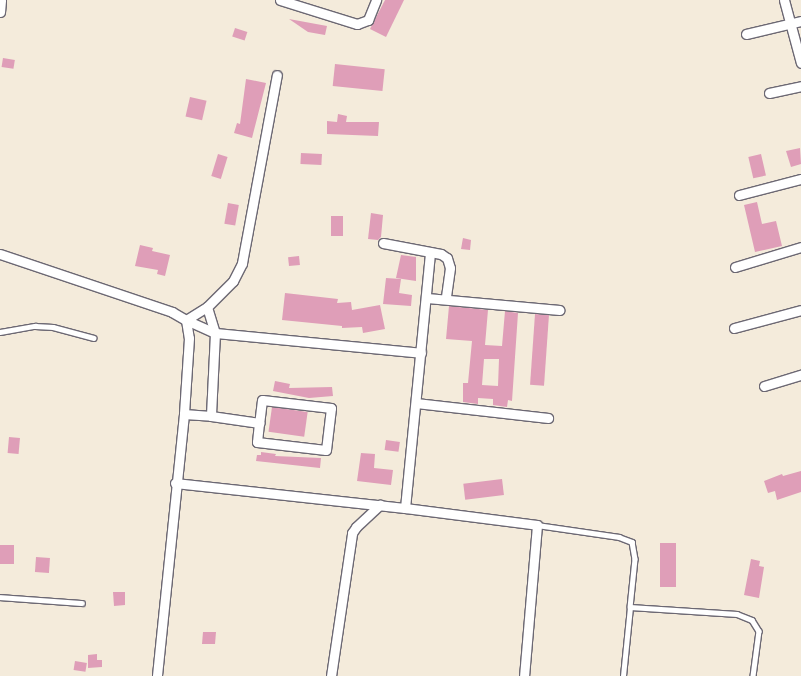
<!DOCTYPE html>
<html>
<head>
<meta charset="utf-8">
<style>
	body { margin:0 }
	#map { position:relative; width:801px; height:676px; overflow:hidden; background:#f4ebdb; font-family:Mynerve,sans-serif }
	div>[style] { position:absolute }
	.building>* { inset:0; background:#df9eb8; transform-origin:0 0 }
	.roads { filter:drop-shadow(1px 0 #6c6873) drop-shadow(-1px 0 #6c6873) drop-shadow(0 1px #6c6873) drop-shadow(0 -1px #6c6873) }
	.service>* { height:4.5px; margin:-2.25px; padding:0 2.25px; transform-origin:2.25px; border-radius:2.25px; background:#fff }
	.minor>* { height:9px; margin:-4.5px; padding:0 4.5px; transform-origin:4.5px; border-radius:4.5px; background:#fff }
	span { translate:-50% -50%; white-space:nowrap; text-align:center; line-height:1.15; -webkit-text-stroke:5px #f6f6f2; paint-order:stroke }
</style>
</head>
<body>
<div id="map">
	<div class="building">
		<i style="clip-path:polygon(385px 0,404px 0,386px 37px,370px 29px)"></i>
		<i style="clip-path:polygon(289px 19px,327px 26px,325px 35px,308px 32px)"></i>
		<i style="left:235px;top:28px;width:13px;height:9px;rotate:18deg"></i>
		<i style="left:3px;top:58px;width:12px;height:9px;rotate:9deg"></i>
		<i style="left:335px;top:64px;width:50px;height:22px;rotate:6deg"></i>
		<i style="clip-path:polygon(246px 79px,266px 83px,252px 138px,234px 133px,237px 123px,240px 124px)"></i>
		<i style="left:190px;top:97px;width:17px;height:20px;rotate:13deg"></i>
		<i style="clip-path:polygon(338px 114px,347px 116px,346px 122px,379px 122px,378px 136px,327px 134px,327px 121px,337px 122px)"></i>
		<i style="clip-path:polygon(800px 148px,801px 164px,791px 167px,786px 151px)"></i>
		<i style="left:301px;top:153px;width:21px;height:11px;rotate:3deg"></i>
		<i style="left:218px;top:154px;width:10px;height:23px;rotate:17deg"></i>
		<i style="left:761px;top:154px;width:22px;height:13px;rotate:77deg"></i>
		<i style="clip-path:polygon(757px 202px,762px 224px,776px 221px,782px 246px,755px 252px,744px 205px)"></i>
		<i style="left:228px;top:203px;width:11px;height:21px;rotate:10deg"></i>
		<i style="clip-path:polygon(371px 213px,383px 215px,381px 237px,378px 240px,368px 239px)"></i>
		<i style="left:331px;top:216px;width:12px;height:20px"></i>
		<i style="clip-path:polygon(463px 238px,471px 240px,470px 250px,461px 249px)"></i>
		<i style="clip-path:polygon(140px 245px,153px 248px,152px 251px,170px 255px,165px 276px,157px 274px,158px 270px,135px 266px)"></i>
		<i style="clip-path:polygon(401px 255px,416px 257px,416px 281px,396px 278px)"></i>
		<i style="left:299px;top:256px;width:9px;height:11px;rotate:84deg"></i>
		<i style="clip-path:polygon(386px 278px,401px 279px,399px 293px,412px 295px,411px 306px,383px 304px)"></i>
		<i style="clip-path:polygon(285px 293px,338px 299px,337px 303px,351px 302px,352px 310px,380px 305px,385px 329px,363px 333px,362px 327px,342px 328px,342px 326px,282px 320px)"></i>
		<i style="clip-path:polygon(evenodd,449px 306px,488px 310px,485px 345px,502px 346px,505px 311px,518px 313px,512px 401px,508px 400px,507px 407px,493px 405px,493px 399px,478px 398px,478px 404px,463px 402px,463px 383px,468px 383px,472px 341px,446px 339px,449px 306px,484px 359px,499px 359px,498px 386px,482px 385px,484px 359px)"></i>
		<i style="left:535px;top:314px;width:14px;height:71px;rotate:4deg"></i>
		<i style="clip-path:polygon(275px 381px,290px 384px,289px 388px,332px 387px,333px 396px,309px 398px,273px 391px)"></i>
		<i style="left:272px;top:407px;width:36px;height:25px;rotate:8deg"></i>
		<i style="left:9px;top:437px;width:11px;height:16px;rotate:5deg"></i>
		<i style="left:386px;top:440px;width:14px;height:10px;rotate:8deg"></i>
		<i style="clip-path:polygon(261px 452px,276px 454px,275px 456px,321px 458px,320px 468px,256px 461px,257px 455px,261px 455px)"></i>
		<i style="clip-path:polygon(361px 453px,375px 454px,374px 468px,393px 470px,391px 485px,357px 481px)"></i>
		<i style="clip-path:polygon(801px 471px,801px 492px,777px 500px,775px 491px,768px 493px,764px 481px,782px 474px,783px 476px)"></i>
		<i style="left:502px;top:479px;width:16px;height:39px;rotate:83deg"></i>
		<i style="left:660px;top:543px;width:16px;height:44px"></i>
		<i style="left:0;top:545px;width:14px;height:19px"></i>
		<i style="left:36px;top:557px;width:14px;height:15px;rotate:4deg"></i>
		<i style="clip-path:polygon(751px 559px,760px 561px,759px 566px,764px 567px,759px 598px,744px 595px)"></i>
		<i style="clip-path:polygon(113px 592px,125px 592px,125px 605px,114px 606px)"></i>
		<i style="clip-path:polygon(203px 632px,216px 632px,215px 644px,202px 644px)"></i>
		<i style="clip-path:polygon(97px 654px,97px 660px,102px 660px,102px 667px,88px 668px,88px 655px)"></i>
		<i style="left:75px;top:661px;width:12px;height:9px;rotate:9deg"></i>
	</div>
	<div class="roads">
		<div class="service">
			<i style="left:0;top:332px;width:36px;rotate:-10deg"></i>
			<i style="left:35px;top:326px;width:18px;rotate:3deg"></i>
			<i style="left:53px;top:327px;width:42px;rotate:15deg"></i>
			<i style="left:537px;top:525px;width:83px;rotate:8.3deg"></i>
			<i style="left:619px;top:537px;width:14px;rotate:21deg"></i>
			<i style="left:632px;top:542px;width:17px;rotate:80deg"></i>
			<i style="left:635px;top:559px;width:48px;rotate:95.9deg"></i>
			<i style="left:0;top:597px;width:82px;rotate:4.2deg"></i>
			<i style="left:623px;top:676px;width:69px;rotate:-84.2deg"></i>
			<i style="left:630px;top:607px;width:107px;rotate:3.7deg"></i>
			<i style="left:737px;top:614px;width:16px;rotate:22deg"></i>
			<i style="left:752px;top:620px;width:13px;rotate:58deg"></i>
			<i style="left:759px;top:631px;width:45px;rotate:97.6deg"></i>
		</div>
		<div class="minor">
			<i style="left:280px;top:0;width:81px;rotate:17.3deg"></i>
			<i style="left:357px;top:24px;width:12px;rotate:-20deg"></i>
			<i style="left:368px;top:20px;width:22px;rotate:-68deg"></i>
			<i style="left:784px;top:0;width:65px;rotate:74.9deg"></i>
			<i style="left:0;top:12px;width:12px;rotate:-85deg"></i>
			<i style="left:746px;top:34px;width:57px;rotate:-13.3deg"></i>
			<i style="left:769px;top:93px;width:33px;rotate:-12deg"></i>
			<i style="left:739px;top:195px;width:64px;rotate:-14.5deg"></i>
			<i style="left:383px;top:243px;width:59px;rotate:10.7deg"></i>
			<i style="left:441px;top:254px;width:7px;rotate:34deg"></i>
			<i style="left:447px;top:258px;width:10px;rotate:73deg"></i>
			<i style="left:450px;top:268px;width:30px;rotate:98deg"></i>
			<i style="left:0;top:254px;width:182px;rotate:18.6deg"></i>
			<i style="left:172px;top:312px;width:16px;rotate:30deg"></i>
			<i style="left:186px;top:320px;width:18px;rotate:81deg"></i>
			<i style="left:189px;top:338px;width:76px;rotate:93.8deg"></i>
			<i style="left:184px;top:414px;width:263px;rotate:95.9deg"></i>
			<i style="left:735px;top:267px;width:69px;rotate:-16.9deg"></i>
			<i style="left:427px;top:298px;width:133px;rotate:5.2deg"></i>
			<i style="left:207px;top:307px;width:37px;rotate:-45deg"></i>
			<i style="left:233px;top:281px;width:20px;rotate:-63deg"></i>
			<i style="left:242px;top:263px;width:191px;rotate:-79.5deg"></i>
			<i style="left:186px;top:320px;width:25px;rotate:-32deg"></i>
			<i style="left:207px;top:307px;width:27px;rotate:73deg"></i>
			<i style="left:215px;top:333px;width:83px;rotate:92.8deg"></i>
			<i style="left:211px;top:416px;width:49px;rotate:8.3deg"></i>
			<i style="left:259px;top:423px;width:19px;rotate:96deg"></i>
			<i style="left:257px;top:442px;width:69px;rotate:6.6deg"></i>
			<i style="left:326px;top:450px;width:42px;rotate:-83.2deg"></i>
			<i style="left:331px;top:408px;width:69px;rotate:-173.4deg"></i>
			<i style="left:262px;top:400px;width:23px;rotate:97deg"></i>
			<i style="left:186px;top:320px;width:32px;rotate:24deg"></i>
			<i style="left:215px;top:333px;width:207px;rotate:5.5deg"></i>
			<i style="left:734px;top:328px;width:69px;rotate:-15deg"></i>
			<i style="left:764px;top:386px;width:39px;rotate:-17deg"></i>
			<i style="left:416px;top:403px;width:133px;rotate:6.5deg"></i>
			<i style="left:184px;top:414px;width:27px;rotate:4deg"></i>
			<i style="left:175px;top:483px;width:231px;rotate:6.2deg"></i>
			<i style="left:405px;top:508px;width:133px;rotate:7.3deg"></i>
			<i style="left:537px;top:525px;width:152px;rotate:94.9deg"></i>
			<i style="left:405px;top:508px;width:257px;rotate:-84.4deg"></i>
			<i style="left:331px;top:676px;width:145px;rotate:-81.6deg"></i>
			<i style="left:352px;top:533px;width:7px;rotate:-56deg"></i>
			<i style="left:356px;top:527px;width:33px;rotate:-43deg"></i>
		</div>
	</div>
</div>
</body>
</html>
